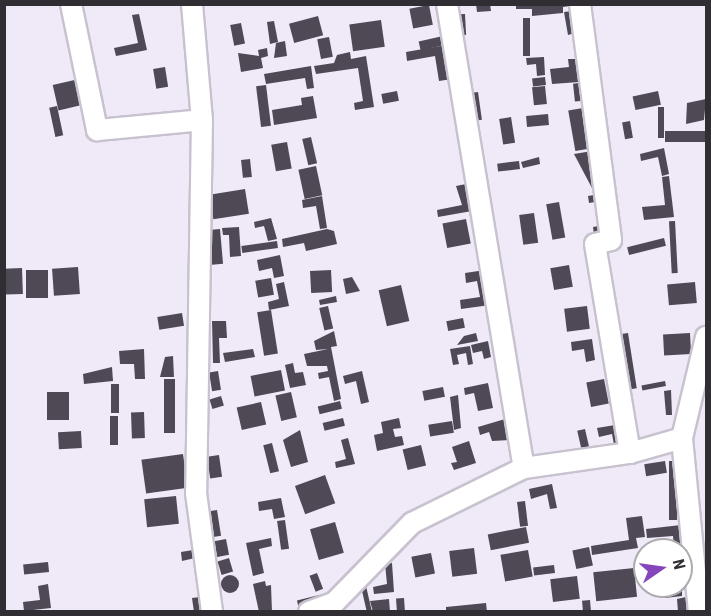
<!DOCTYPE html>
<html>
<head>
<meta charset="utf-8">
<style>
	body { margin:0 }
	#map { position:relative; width:711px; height:616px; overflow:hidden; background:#f0eaf8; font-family:"Roboto Condensed",sans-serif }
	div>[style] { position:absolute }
	.building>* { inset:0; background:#4e4954; transform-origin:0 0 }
	.round { border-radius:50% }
	.roads { filter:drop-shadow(2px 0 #c8c2cf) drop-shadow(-2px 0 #c8c2cf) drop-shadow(0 2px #c8c2cf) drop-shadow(0 -2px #c8c2cf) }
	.minor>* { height:20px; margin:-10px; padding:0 10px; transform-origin:10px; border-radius:10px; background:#fff }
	span { translate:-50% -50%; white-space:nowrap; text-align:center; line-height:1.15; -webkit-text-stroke:6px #fff; paint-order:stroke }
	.frame { position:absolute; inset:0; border:6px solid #302e33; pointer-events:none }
	.north { position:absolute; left:633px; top:538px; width:60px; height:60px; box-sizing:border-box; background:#fff; border:2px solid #acabad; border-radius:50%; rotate:77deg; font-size:16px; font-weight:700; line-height:24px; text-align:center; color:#302e33 }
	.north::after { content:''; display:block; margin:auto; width:21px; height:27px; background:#8546bb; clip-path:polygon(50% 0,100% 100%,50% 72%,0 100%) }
</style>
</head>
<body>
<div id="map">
	<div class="building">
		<i style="clip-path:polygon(476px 4px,490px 4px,491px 11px,477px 12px)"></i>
		<i style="clip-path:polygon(516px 4px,570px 4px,570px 6px,563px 7px,563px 13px,532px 16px,532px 9px,516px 9px)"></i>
		<i style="left:429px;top:5px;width:20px;height:20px;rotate:79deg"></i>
		<i style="clip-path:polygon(572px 11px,575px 33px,568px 35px,564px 12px)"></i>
		<i style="clip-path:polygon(139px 14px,147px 50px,116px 56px,114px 48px,138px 43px,132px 15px)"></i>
		<i style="left:465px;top:14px;width:21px;height:11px;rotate:87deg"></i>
		<i style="left:318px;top:16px;width:20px;height:30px;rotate:75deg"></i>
		<i style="left:523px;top:18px;width:7px;height:38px"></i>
		<i style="left:381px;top:20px;width:27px;height:32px;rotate:82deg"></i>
		<i style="clip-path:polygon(274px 21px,278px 42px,270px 44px,267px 22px)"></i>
		<i style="left:241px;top:23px;width:21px;height:11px;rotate:79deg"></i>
		<i style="left:443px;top:36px;width:9px;height:25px;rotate:77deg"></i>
		<i style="left:329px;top:37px;width:20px;height:12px;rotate:79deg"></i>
		<i style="clip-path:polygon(285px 41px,287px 56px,274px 58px,276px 43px)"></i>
		<i style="clip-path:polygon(446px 45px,452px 79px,439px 81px,435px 56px,407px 61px,406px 52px)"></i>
		<i style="clip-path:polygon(267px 48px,268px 56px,261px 58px,263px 68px,241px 72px,238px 53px,259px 56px,258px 50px)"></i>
		<i style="clip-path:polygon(350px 52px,351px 59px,366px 56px,374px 107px,355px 110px,354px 103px,363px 101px,358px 68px,316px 74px,314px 66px,334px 63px,337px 55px)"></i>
		<i style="clip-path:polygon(544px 57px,545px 75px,537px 76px,536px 64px,527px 65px,526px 58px)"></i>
		<i style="clip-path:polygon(568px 59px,577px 59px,579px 82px,552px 84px,550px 69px,569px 67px)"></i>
		<i style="clip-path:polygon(311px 66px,314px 88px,307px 89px,305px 78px,266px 84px,264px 74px)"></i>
		<i style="left:165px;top:67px;width:20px;height:12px;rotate:81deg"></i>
		<i style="left:545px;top:77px;width:8px;height:13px;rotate:83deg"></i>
		<i style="left:79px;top:79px;width:26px;height:27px;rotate:77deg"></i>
		<i style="left:579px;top:83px;width:18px;height:6px;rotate:84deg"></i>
		<i style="left:266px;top:85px;width:41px;height:10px;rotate:83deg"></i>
		<i style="left:545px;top:86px;width:18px;height:13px;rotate:84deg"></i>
		<i style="left:397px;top:91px;width:10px;height:16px;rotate:79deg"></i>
		<i style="left:658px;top:91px;width:14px;height:26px;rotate:78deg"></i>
		<i style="left:478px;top:92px;width:28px;height:13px;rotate:82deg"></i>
		<i style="clip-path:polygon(313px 96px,317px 118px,274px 125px,272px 110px,302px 105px,301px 98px)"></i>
		<i style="clip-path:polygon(706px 99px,704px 120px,686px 124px,687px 103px)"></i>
		<i style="left:57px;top:106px;width:30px;height:8px;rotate:78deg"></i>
		<i style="left:658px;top:107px;width:6px;height:31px"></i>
		<i style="left:583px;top:108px;width:41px;height:15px;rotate:80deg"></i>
		<i style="left:548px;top:114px;width:11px;height:22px;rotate:85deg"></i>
		<i style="left:511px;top:117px;width:26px;height:12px;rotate:81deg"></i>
		<i style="left:630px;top:121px;width:17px;height:8px;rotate:80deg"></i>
		<i style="left:706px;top:131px;width:11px;height:41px;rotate:90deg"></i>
		<i style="left:311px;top:137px;width:27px;height:9px;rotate:77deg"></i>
		<i style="left:287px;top:142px;width:27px;height:16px;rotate:80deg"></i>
		<i style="clip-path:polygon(664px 148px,669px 174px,662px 176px,658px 157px,641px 161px,640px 154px)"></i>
		<i style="clip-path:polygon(592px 151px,599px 189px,593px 190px,574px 154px)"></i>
		<i style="clip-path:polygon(539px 157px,540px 164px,523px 168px,521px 162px)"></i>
		<i style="left:250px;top:159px;width:18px;height:9px;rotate:84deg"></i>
		<i style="left:519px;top:161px;width:8px;height:22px;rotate:83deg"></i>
		<i style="left:316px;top:166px;width:30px;height:18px;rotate:78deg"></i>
		<i style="clip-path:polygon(669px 176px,674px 217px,644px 220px,642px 207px,665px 205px,662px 177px)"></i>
		<i style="clip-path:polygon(471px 183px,472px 211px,438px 217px,437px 210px,462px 205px,456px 186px)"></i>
		<i style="left:245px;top:189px;width:25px;height:36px;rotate:81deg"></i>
		<i style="clip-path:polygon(600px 194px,606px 233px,594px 235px,593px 227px,599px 226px,595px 202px,589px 203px,588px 196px)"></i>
		<i style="clip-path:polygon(322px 196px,327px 228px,320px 229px,316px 206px,303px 208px,302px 200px)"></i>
		<i style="left:559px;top:202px;width:36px;height:13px;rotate:80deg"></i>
		<i style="left:534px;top:213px;width:30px;height:15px;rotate:82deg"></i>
		<i style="clip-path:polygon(271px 218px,277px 239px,268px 241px,264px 226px,255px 228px,254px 222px)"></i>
		<i style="left:466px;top:219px;width:25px;height:24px;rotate:79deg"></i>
		<i style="left:675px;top:221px;width:52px;height:6px;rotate:87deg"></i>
		<i style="clip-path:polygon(239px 227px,241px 256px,230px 257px,229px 235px,223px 235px,222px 228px)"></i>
		<i style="left:220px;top:229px;width:35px;height:11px;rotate:85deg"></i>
		<i style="clip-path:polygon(327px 229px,334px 231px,337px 244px,306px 251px,304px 243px,283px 247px,282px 239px)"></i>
		<i style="left:664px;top:238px;width:8px;height:38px;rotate:76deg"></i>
		<i style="left:277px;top:241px;width:7px;height:36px;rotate:82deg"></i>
		<i style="clip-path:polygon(280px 255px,284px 276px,274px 278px,272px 268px,259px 271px,257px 260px)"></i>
		<i style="left:569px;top:265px;width:22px;height:19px;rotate:80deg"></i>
		<i style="left:78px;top:267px;width:27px;height:26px;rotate:86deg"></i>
		<i style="left:22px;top:268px;width:26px;height:18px;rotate:88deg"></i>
		<i style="left:26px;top:270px;width:22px;height:28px"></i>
		<i style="left:331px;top:270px;width:22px;height:21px;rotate:87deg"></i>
		<i style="clip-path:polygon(485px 270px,490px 305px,461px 309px,460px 300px,480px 297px,477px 281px,466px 283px,465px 273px)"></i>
		<i style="clip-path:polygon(352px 277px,360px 291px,346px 294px,343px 279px)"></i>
		<i style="left:271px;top:278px;width:17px;height:16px;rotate:80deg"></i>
		<i style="clip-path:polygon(284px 282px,289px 306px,269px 310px,268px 302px,279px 299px,276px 284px)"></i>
		<i style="left:695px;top:282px;width:21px;height:28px;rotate:85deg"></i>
		<i style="left:401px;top:285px;width:37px;height:23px;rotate:77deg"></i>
		<i style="clip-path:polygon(336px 296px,337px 302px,320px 305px,319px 300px)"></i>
		<i style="left:328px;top:306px;width:23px;height:9px;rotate:77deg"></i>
		<i style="left:587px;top:306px;width:23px;height:23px;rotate:83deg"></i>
		<i style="left:271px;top:310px;width:44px;height:14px;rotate:81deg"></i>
		<i style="left:182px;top:313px;width:13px;height:25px;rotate:81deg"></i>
		<i style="left:463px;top:318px;width:10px;height:17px;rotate:79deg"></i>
		<i style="clip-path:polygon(212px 321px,226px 321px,227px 338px,219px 338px,220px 363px,213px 363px)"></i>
		<i style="clip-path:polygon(334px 331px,337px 346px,331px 347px,341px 399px,334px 401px,329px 377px,319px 379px,318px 373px,328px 371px,327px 366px,307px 366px,304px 354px,328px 349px,316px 350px,314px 341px)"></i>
		<i style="clip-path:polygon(476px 333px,478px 341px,457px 345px,464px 336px)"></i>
		<i style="left:628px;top:333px;width:56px;height:8px;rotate:81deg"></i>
		<i style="left:690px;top:333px;width:21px;height:27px;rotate:87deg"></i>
		<i style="clip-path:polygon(592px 339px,595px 360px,586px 362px,584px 349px,572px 351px,571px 342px)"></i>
		<i style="clip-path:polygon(488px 341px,491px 357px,484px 359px,482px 351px,473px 353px,471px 345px)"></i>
		<i style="clip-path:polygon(470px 346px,473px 364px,468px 365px,466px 353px,457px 355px,459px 364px,453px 365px,450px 349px)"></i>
		<i style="clip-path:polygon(144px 349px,145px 379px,135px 379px,134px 364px,120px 364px,119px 351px)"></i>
		<i style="clip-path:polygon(253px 349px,255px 357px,225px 362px,223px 353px)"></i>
		<i style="clip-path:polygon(173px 356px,174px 377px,160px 377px,165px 357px)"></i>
		<i style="clip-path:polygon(293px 363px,295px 373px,303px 372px,306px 385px,290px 388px,285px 365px)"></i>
		<i style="clip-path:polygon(112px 367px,113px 381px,84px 384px,83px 374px)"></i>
		<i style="left:281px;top:370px;width:21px;height:31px;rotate:79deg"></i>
		<i style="left:218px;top:371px;width:19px;height:9px;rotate:81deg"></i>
		<i style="clip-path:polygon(362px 371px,369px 402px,361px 404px,356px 381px,345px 384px,343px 376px)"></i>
		<i style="left:164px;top:379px;width:11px;height:54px"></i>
		<i style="left:604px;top:379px;width:25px;height:18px;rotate:79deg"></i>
		<i style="left:665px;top:381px;width:5px;height:24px;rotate:79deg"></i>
		<i style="clip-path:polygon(488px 383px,493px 408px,478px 411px,474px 393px,465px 395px,464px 388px)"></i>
		<i style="left:111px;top:384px;width:8px;height:29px"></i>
		<i style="left:443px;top:387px;width:10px;height:21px;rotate:79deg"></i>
		<i style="clip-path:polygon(671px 390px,672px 415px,666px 415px,664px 391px)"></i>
		<i style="left:47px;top:392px;width:22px;height:28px"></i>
		<i style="left:291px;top:392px;width:26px;height:16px;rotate:77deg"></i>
		<i style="clip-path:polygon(458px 395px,461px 428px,454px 430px,450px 397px)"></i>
		<i style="left:221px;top:396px;width:10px;height:12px;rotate:73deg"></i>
		<i style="left:340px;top:401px;width:8px;height:23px;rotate:76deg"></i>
		<i style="left:261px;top:402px;width:23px;height:25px;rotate:77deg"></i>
		<i style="left:144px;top:412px;width:26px;height:13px;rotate:88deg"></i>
		<i style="left:110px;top:416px;width:8px;height:29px"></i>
		<i style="left:343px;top:418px;width:8px;height:21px;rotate:76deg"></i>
		<i style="clip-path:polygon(399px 418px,401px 428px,393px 429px,395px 437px,402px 436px,404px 445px,377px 451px,374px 435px,383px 433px,381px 422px)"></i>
		<i style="clip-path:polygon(505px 419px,512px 440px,492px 441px,489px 432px,480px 435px,478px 427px)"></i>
		<i style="left:452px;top:421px;width:12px;height:24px;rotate:81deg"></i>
		<i style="clip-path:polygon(621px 424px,625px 448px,615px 450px,612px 434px,599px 437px,597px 428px)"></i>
		<i style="left:585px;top:429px;width:22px;height:8px;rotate:77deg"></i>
		<i style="clip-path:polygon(300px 430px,308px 462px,291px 467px,283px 440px)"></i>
		<i style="left:81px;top:431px;width:17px;height:23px;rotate:87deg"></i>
		<i style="clip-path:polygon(348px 438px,355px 464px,336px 468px,335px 462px,346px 459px,341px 440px)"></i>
		<i style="clip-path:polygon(469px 441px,476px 463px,454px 470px,451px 463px,457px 462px,452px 447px)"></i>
		<i style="left:272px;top:443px;width:29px;height:9px;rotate:76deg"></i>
		<i style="left:421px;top:445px;width:21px;height:19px;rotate:76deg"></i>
		<i style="left:183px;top:454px;width:34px;height:42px;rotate:82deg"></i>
		<i style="left:219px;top:455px;width:22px;height:12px;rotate:82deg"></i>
		<i style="left:665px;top:461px;width:12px;height:21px;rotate:81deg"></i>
		<i style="left:669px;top:461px;width:8px;height:59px"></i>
		<i style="left:325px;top:475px;width:30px;height:32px;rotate:70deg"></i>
		<i style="clip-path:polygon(552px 484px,557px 508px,550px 509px,547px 494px,531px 499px,529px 489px)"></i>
		<i style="left:176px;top:496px;width:28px;height:32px;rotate:84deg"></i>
		<i style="clip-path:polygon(281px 498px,285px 517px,274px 519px,272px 509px,259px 511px,258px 502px)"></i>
		<i style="left:525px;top:501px;width:25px;height:8px;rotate:83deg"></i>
		<i style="left:217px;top:510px;width:26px;height:11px;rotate:81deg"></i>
		<i style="clip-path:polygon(642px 516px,645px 537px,636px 538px,638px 548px,592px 555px,591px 546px,629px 540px,626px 518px)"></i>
		<i style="left:285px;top:520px;width:29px;height:8px;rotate:82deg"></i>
		<i style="left:335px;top:522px;width:32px;height:26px;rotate:74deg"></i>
		<i style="clip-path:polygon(681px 525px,683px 547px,674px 548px,673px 536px,647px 538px,646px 529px)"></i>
		<i style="left:526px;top:527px;width:16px;height:39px;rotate:79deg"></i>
		<i style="clip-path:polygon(271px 538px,272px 546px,259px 549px,264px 573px,253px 576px,246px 543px)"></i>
		<i style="left:226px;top:539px;width:16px;height:12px;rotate:79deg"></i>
		<i style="left:589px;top:547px;width:19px;height:17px;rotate:78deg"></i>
		<i style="left:474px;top:548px;width:26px;height:25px;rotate:83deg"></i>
		<i style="clip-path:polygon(193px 550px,195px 558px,182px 561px,181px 552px)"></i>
		<i style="left:528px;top:550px;width:27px;height:28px;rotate:80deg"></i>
		<i style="left:431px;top:553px;width:21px;height:20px;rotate:79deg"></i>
		<i style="left:229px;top:558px;width:14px;height:12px;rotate:73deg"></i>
		<i style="left:48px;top:562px;width:10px;height:25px;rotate:84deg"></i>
		<i style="clip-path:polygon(392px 563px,394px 592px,374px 594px,373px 587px,387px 584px,385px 564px)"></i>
		<i style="left:554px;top:565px;width:8px;height:21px;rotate:83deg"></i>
		<i style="left:634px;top:568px;width:29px;height:41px;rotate:84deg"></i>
		<i style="left:317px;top:573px;width:17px;height:8px;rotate:69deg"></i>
		<i class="round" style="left:221px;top:575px;width:18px;height:18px"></i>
		<i style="left:577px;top:576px;width:23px;height:27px;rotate:83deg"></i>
		<i style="clip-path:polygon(265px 581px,266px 586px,271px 585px,272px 612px,259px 612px,253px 584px)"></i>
		<i style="clip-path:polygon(48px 584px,51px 608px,24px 611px,23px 602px,40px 600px,38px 586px)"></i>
		<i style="left:366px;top:586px;width:27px;height:5px;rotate:77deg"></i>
		<i style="clip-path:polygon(664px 586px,682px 586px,682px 596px,665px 598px)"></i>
		<i style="left:327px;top:593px;width:8px;height:31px;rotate:76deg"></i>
		<i style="clip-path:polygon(200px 597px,203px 612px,194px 612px,192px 598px)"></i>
		<i style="clip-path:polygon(686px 597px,688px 612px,678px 612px,677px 599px)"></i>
		<i style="left:404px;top:598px;width:14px;height:8px;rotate:86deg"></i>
		<i style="clip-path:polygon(389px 599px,390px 612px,373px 612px,370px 601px)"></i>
		<i style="left:590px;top:600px;width:12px;height:8px;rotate:85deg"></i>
		<i style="clip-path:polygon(486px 603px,487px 612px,446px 612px,446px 607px)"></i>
	</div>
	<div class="roads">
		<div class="minor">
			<i style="left:71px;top:4px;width:129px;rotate:78.3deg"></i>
			<i style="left:97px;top:130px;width:105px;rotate:-5.4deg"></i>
			<i style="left:192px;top:4px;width:116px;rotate:85.1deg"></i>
			<i style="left:202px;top:120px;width:373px;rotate:90.9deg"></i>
			<i style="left:196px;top:493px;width:120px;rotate:82.3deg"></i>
			<i style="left:447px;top:4px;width:470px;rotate:80.6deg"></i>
			<i style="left:580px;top:4px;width:238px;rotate:82.5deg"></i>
			<i style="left:611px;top:240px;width:16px;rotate:166deg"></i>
			<i style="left:595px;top:244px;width:212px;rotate:80.5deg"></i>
			<i style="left:309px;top:612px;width:27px;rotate:-20deg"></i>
			<i style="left:334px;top:603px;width:112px;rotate:-45.7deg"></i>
			<i style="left:412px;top:523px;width:125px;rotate:-26.2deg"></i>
			<i style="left:524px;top:468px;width:107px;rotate:-8.1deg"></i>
			<i style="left:630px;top:453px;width:54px;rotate:-16.1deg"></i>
			<i style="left:699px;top:612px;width:175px;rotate:-95.6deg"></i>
			<i style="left:682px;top:438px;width:104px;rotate:-76.6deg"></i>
		</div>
	</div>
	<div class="frame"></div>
	<div class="north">N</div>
</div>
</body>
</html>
